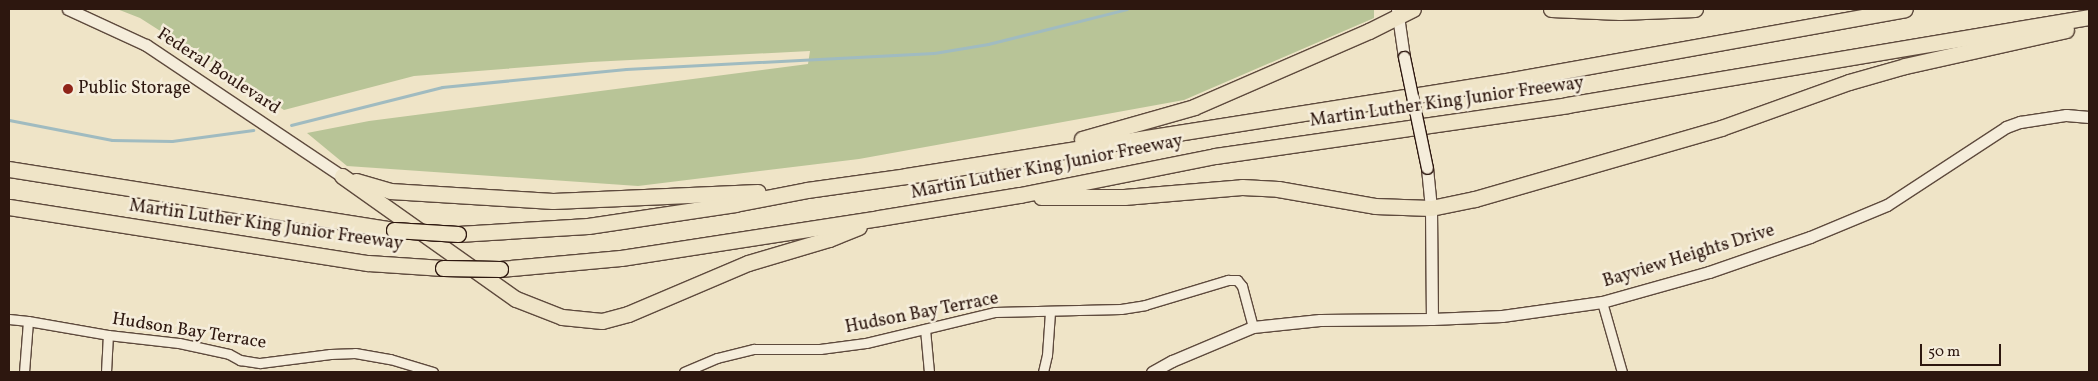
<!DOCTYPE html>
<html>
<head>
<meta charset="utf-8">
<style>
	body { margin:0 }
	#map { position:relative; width:2098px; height:381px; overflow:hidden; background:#efe4c7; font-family:Vollkorn,serif }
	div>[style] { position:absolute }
	.green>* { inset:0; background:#b8c497 }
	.stream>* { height:3px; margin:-1.5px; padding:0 1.5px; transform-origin:1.5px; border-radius:1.5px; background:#a0bbc0 }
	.roads { filter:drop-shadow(1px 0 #5e4a3d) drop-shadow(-1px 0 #5e4a3d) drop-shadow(0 1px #5e4a3d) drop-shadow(0 -1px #5e4a3d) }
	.street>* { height:9px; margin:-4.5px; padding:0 4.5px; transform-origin:4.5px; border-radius:4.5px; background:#f5eddb }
	.secondary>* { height:11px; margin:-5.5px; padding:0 5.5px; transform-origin:5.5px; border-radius:5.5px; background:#f5eddb }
	.highway>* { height:15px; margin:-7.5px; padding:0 7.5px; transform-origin:7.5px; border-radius:7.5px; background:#efe4c7 }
	.bridges { filter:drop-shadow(1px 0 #2d170f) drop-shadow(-1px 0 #2d170f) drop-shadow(0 1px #2d170f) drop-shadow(0 -1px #2d170f) }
	.secondary-bridge>* { height:11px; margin:-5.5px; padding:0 5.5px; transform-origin:5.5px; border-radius:5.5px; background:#f5eddb }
	.highway-bridge>* { height:15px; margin:-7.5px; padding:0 7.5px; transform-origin:7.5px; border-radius:7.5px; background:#efe4c7 }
	.dots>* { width:14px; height:14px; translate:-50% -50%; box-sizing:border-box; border:2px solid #f5eddb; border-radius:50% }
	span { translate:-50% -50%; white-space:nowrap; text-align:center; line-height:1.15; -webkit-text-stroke:5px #f5eddb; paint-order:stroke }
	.street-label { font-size:18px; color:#2d170f }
	.poi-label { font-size:18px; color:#2d170f }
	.left { translate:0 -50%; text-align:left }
	.frame { position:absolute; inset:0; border:10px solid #2d170f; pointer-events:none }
	.scale { position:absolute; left:1920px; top:344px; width:81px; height:22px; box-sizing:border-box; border:2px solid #2d170f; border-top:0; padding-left:6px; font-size:15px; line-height:18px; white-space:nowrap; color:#2d170f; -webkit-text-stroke:4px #f5eddb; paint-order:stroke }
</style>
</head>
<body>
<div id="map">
	<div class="green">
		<i style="clip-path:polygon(117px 9px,1374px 9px,1374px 18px,1184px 100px,859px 159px,638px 186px,347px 166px,307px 133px,369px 121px,808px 64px,810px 51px,591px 62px,414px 76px,284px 110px,140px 18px)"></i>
	</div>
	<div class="stream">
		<i style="left:9px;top:120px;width:105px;rotate:11deg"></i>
		<i style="left:112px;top:140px;width:60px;rotate:1deg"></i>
		<i style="left:172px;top:141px;width:82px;rotate:-7.7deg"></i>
		<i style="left:291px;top:125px;width:156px;rotate:-14.1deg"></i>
		<i style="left:442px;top:87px;width:185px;rotate:-5.6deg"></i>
		<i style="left:626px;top:69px;width:308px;rotate:-3deg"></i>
		<i style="left:934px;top:53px;width:55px;rotate:-9.5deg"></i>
		<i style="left:988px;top:44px;width:143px;rotate:-14.1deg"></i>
	</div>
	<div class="roads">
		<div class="street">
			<i style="left:1602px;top:302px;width:73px;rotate:74.1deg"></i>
			<i style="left:9px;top:319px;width:19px;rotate:6deg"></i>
			<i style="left:28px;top:321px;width:81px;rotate:9.9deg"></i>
			<i style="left:108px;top:335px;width:71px;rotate:6.4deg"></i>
			<i style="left:179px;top:343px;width:51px;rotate:12.4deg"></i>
			<i style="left:229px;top:354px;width:13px;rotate:29deg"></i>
			<i style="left:240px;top:360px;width:20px;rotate:9deg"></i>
			<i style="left:260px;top:363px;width:71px;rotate:-7.3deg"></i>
			<i style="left:330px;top:354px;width:25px;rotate:-2deg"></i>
			<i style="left:355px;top:353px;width:36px;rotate:10deg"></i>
			<i style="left:390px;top:359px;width:45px;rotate:16.8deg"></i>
			<i style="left:925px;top:329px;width:43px;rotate:84.7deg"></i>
			<i style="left:24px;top:372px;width:51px;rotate:-85.5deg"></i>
			<i style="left:106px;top:372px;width:37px;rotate:-87deg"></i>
			<i style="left:684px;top:372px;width:36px;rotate:-23deg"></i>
			<i style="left:717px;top:358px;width:38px;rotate:-14deg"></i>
			<i style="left:754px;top:349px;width:66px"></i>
			<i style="left:820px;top:349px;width:46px;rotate:-7.4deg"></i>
			<i style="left:866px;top:343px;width:133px;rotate:-13.5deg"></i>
			<i style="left:995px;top:312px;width:126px;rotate:-1.4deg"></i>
			<i style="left:1121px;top:309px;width:24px;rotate:-9deg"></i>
			<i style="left:1145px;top:305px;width:87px;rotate:-16.8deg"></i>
			<i style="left:1228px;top:280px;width:9px"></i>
			<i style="left:1237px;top:280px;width:8px;rotate:50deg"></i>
			<i style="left:1242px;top:286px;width:42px;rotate:75deg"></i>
			<i style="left:1043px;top:372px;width:17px;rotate:-77deg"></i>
			<i style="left:1047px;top:355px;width:43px;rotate:-86deg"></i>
		</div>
		<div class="secondary">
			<i style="left:68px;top:9px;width:86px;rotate:24.8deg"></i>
			<i style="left:146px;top:45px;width:236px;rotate:33.8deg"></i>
			<i style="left:1397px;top:9px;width:49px;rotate:81.7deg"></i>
			<i style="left:1427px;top:168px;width:40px;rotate:84.3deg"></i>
			<i style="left:1431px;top:208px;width:111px;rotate:89.5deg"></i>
			<i style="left:1152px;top:372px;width:23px;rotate:-29deg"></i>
			<i style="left:1172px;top:361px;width:88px;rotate:-22.8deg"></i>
			<i style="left:1253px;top:327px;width:67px;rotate:-6deg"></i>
			<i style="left:1320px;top:320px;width:112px;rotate:-0.5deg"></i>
			<i style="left:1432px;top:319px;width:70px;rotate:-2.5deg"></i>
			<i style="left:1502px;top:316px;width:101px;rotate:-8deg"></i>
			<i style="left:1602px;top:302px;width:111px;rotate:-15.7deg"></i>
			<i style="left:1709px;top:272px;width:107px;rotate:-19.1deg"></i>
			<i style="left:1810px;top:237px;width:83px;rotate:-22.6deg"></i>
			<i style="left:1887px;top:205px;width:142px;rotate:-33.2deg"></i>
			<i style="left:2006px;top:127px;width:15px;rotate:-20deg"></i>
			<i style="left:2020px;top:122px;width:47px;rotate:-8.7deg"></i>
			<i style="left:2066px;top:115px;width:23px;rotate:5deg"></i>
		</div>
		<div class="highway">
			<i style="left:1551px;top:9px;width:69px;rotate:2.5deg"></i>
			<i style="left:1620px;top:12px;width:75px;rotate:-2.3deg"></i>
			<i style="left:1082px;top:139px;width:116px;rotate:-15.9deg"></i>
			<i style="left:1194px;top:107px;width:191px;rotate:-23.5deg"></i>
			<i style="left:1369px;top:31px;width:49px;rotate:-26.6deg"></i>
			<i style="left:9px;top:169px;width:390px;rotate:9deg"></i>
			<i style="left:342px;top:176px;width:213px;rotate:35.3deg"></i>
			<i style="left:516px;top:299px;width:49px;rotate:21.4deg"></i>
			<i style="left:562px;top:317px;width:40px;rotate:5.7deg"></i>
			<i style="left:602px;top:321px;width:27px;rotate:-15deg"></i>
			<i style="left:628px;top:314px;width:130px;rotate:-23deg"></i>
			<i style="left:748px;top:263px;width:84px;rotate:-16.5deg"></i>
			<i style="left:829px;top:239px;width:32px;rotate:-22deg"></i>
			<i style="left:356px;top:181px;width:35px;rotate:16deg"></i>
			<i style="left:390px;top:191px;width:163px;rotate:3.5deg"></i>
			<i style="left:553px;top:201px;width:205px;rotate:-2.5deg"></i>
			<i style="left:1041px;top:197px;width:83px"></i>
			<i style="left:1124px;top:197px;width:118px;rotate:-4.8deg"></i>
			<i style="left:1242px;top:187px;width:36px;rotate:3deg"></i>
			<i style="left:1278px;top:189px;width:98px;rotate:9.9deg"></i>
			<i style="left:1375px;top:206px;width:56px;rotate:2deg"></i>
			<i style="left:1431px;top:208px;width:45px;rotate:-11.6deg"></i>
			<i style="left:1475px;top:199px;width:256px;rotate:-16.1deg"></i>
			<i style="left:1721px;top:128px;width:136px;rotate:-19.8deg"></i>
			<i style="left:1849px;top:82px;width:58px;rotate:-15.9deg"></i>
			<i style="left:1905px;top:66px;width:165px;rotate:-12.6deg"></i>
			<i style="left:9px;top:207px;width:363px;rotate:8.9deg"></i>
			<i style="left:368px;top:263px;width:75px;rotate:3.8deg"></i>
			<i style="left:458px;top:234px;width:130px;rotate:-3.5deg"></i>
			<i style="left:588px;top:226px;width:149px;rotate:-8.5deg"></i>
			<i style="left:735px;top:204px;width:73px;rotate:-11deg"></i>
			<i style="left:807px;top:190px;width:100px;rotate:-8deg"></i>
			<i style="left:906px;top:176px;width:614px;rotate:-9deg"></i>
			<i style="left:1512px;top:80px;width:399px;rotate:-10.2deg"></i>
			<i style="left:500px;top:269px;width:121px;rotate:-5.2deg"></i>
			<i style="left:621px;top:258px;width:261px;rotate:-8.8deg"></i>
			<i style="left:879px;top:218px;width:143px;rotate:-9.3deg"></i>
			<i style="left:1020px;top:195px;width:199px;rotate:-11.3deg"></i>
			<i style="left:1215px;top:156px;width:356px;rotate:-8.2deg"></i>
			<i style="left:1567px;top:105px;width:529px;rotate:-9.57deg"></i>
		</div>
	</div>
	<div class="bridges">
		<div class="secondary-bridge">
			<i style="left:1404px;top:57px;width:113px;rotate:78.3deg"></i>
		</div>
		<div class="highway-bridge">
			<i style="left:394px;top:230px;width:64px;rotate:3.6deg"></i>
			<i style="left:443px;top:268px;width:57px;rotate:1deg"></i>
		</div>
	</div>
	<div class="dots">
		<i style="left:68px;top:89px;background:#8f2418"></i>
	</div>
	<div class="street-label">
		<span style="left:218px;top:72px;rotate:33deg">Federal Boulevard</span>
		<span style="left:1447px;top:103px;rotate:-8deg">Martin Luther King Junior Freeway</span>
		<span style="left:1047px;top:168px;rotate:-11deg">Martin Luther King Junior Freeway</span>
		<span style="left:266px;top:226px;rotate:8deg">Martin Luther King Junior Freeway</span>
		<span style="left:1689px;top:257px;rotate:-17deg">Bayview Heights Drive</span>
		<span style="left:922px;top:314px;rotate:-11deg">Hudson Bay Terrace</span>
		<span style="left:189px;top:332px;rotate:9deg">Hudson Bay Terrace</span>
	</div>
	<div class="poi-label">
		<span class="left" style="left:78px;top:89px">Public Storage</span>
	</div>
	<div class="frame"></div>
	<div class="scale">50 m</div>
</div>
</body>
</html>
